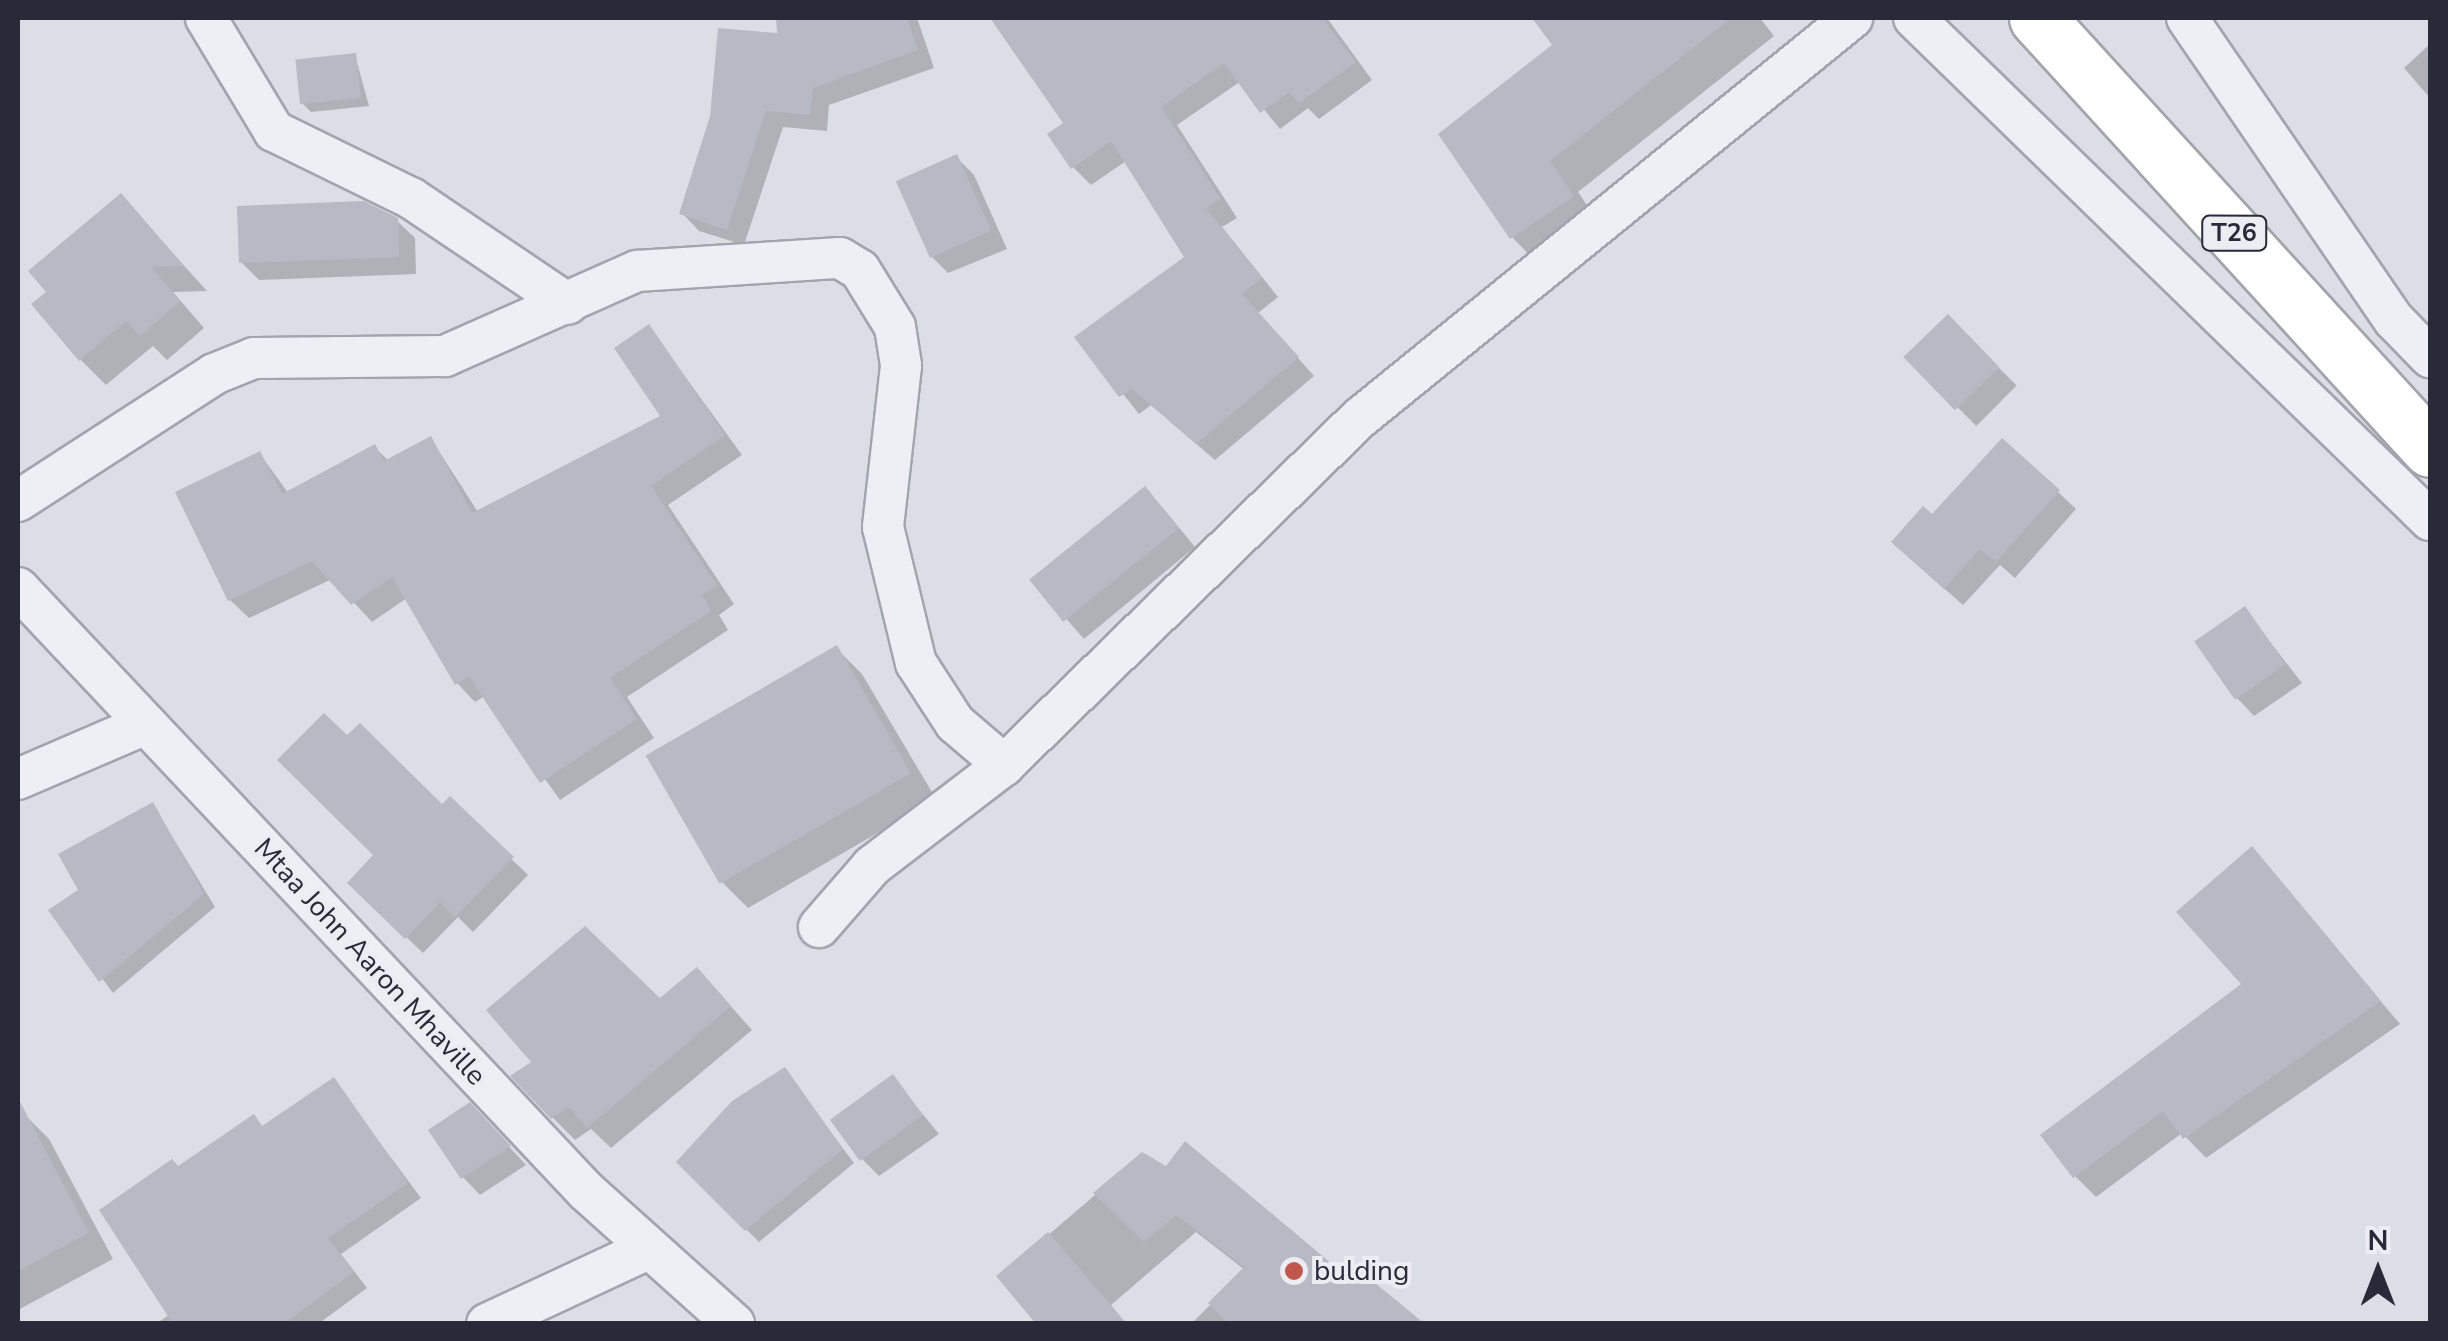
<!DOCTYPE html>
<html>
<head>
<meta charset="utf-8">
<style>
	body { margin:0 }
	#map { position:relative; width:2448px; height:1341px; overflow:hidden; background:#dcdee5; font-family:"Nunito Sans",sans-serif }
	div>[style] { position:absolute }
	.shadow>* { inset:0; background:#0003; transform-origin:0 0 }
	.building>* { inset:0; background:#b7b9c4; transform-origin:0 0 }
	.roads { filter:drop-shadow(2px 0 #a2a4ae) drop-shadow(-2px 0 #a2a4ae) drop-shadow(0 2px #a2a4ae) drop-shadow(0 -2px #a2a4ae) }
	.street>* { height:40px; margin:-20px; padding:0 20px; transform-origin:20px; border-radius:20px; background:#eeeff4 }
	.highway>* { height:55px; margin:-27.5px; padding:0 27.5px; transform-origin:27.5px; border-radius:27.5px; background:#fff }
	.dots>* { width:28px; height:28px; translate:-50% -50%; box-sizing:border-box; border:5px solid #ebedf3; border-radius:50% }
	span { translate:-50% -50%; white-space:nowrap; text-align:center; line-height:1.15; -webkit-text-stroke:8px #ebedf3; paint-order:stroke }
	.shield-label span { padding:2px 8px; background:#ebedf3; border:2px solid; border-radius:8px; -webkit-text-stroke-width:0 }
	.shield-label { font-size:25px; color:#282a39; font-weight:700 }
	.street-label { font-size:28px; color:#282a39 }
	.poi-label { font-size:28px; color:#282a39 }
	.left { translate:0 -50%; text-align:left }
	.frame { position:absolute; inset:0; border:20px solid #282a39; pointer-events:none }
	.north { position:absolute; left:2328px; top:1221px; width:100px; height:100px; -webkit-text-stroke:8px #ebedf3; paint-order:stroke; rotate:0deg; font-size:28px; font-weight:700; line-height:40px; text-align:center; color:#282a39 }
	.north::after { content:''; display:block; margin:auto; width:35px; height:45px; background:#282a39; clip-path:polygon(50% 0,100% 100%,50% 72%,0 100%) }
</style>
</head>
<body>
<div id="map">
	<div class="shadow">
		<i style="clip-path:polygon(778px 18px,917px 18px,934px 68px,829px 105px,827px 131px,783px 127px,744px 245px,699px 231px,682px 213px,779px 36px)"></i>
		<i style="clip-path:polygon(1024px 18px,1327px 18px,1372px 80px,1319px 119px,1308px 108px,1280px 129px,1241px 81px,1177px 125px,1237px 218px,1222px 227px,1278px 297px,1258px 313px,1314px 376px,1215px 460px,1151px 405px,1139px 414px,1078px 337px,1187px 257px,1126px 161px,1091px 185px,1073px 167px,1067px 123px,1003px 32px)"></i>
		<i style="clip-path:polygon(1535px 18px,1760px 18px,1774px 36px,1578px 192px,1601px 226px,1541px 267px,1512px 237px,1555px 46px)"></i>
		<i style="clip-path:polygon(2430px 44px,2430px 98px,2404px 68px)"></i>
		<i style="clip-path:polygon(355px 55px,369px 106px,311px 112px,303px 104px)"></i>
		<i style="clip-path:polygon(956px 157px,974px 175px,1007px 249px,948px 273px,930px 255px)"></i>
		<i style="clip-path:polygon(121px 196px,207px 291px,173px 292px,204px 328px,167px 360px,153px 346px,106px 385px,80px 359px,49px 292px)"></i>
		<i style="clip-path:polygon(396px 220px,415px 238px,416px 274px,259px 280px,241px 262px)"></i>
		<i style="left:1948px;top:317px;width:97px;height:57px;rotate:45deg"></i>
		<i style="clip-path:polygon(649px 327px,742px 455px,668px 505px,734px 604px,719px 615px,728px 630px,627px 697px,654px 738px,560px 800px,485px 696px,475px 702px,457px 683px,407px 598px,372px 622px,332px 579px,249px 618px,230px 600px,260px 454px,289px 494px,375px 448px,389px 461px,431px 439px,478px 512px,664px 417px)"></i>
		<i style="clip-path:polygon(2058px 492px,2076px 509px,2015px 578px,2000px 565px,1963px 605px,1912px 560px,1932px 518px)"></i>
		<i style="clip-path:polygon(1162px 507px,1195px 547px,1084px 639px,1033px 581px)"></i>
		<i style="clip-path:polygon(2245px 610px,2302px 683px,2254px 716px,2237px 698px)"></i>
		<i style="clip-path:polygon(836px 648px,862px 674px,936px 799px,748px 908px,722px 882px)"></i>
		<i style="clip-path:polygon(347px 739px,442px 808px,450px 800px,528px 875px,473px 932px,458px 917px,423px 953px,350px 883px,377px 856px)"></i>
		<i style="clip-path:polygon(153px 805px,215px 907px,113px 993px,52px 911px,81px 891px)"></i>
		<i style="clip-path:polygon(2252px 850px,2400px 1024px,2206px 1158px,2182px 1133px,2096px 1197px,2075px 1176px,2245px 985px)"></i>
		<i style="clip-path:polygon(719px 993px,752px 1030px,611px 1148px,591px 1129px,575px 1140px,552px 1117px,660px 1001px)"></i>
		<i style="clip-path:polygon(784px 1070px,854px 1163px,759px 1242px,679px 1162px)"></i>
		<i style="clip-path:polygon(893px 1078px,939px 1134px,879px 1176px,861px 1158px)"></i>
		<i style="clip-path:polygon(333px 1080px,421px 1198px,341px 1254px,367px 1288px,318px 1324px,156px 1324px,170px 1314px,178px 1169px,253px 1117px,264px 1128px)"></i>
		<i style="clip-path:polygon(23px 1113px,49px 1139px,113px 1259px,18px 1310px)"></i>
		<i style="clip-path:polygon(488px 1124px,526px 1165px,480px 1195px,463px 1177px)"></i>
		<i style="clip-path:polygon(1142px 1155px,1167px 1169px,1421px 1324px,1191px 1324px,1245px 1270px,1196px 1232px,1111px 1305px,1126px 1324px,999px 1277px)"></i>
	</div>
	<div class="building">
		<i style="clip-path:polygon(776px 18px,907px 18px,918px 50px,813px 88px,810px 115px,766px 111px,727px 230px,679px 214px,710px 116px,718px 28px,777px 33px)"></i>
		<i style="clip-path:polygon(990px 18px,1322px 18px,1356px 62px,1299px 103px,1289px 92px,1260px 113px,1224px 63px,1161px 107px,1221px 199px,1206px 208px,1262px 278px,1242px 294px,1299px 357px,1196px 444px,1132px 389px,1119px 397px,1074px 337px,1184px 257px,1111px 141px,1071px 169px,1047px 134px,1063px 123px)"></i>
		<i style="clip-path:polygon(1532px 18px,1731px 18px,1550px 161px,1574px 196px,1510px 239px,1438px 134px,1552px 45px)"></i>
		<i style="left:356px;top:53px;width:45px;height:61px;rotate:84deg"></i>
		<i style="left:957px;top:154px;width:84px;height:67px;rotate:66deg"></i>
		<i style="clip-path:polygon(121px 193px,184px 266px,151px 267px,180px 301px,140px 336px,126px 321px,79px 361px,31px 304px,46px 292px,28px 271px)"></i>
		<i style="clip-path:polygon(364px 201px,398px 218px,399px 257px,239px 263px,237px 206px)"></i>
		<i style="left:1948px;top:314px;width:74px;height:62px;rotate:46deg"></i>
		<i style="clip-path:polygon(649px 324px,725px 435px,651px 486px,717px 585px,702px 595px,711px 611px,610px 678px,637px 719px,540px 783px,469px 677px,455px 685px,392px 577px,351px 605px,312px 561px,228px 601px,175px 492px,260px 451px,282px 494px,375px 444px,384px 461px,431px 436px,472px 513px,660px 416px,614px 348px)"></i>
		<i style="clip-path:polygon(2002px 438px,2060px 490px,1996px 562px,1980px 549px,1944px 589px,1891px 542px,1923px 506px,1932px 514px)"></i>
		<i style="left:1145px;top:486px;width:54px;height:149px;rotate:51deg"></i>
		<i style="left:2245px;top:606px;width:71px;height:62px;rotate:55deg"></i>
		<i style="left:837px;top:645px;width:148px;height:221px;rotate:60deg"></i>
		<i style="clip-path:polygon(324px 713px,347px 735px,360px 723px,442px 804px,450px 796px,514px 857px,455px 917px,440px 902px,405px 939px,347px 883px,373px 855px,277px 760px)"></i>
		<i style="clip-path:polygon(153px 802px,204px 894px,99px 982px,48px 910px,78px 890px,58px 854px)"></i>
		<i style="clip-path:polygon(2252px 846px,2381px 1001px,2183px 1139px,2163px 1111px,2073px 1178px,2040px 1135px,2241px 984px,2176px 912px)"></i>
		<i style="clip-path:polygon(585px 926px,660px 998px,697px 967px,731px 1006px,587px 1128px,569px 1107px,551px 1119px,510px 1076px,531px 1062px,486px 1010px)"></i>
		<i style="clip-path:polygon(785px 1067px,843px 1149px,745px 1231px,676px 1162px,732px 1101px)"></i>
		<i style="left:893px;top:1074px;width:51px;height:78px;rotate:54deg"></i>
		<i style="clip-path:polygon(334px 1077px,408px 1183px,328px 1238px,354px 1272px,284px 1324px,173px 1324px,99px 1210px,172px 1159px,178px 1166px,254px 1114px,262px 1126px)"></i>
		<i style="clip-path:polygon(18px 1098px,89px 1233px,18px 1271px)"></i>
		<i style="clip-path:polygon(470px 1102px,511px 1146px,461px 1179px,428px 1130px)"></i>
		<i style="clip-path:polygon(1185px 1141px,1344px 1274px,1352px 1264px,1425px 1324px,1229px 1324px,1208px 1303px,1244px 1267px,1176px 1215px,1144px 1242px,1093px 1193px,1142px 1152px,1166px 1166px)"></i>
		<i style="clip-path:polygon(1048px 1232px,1127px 1324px,1036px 1324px,996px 1276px)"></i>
	</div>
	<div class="roads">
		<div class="street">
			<i style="left:206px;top:18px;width:132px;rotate:59deg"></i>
			<i style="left:274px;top:131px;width:153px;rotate:26.1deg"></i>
			<i style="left:411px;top:198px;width:189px;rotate:34deg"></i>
			<i style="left:1914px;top:18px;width:720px;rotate:44.21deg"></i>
			<i style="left:2187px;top:18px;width:366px;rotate:55.6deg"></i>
			<i style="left:2394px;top:320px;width:52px;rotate:45.8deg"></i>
			<i style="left:18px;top:501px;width:234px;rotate:-32.9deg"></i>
			<i style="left:214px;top:374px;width:43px;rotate:-21.8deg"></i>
			<i style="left:254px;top:358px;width:191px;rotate:-0.6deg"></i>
			<i style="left:445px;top:356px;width:210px;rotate:-23.9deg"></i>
			<i style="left:637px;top:271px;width:203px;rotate:-3.7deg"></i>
			<i style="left:840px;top:258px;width:23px;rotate:31deg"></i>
			<i style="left:860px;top:270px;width:67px;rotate:58.4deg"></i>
			<i style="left:895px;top:327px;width:39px;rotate:81deg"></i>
			<i style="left:901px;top:366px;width:162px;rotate:96.4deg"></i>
			<i style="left:883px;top:527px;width:140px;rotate:76.4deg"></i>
			<i style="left:916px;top:663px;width:72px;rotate:57deg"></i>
			<i style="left:955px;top:723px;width:65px;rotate:40.6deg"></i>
			<i style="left:18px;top:588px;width:828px;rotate:46.71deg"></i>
			<i style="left:586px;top:1191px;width:199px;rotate:41.9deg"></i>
			<i style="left:18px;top:779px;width:139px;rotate:-23.3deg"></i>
			<i style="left:819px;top:927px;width:81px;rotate:-49deg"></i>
			<i style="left:872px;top:866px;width:166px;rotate:-37.4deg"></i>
			<i style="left:1004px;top:765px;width:499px;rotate:-44.3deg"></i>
			<i style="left:1361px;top:417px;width:633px;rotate:-39.1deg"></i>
			<i style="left:487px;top:1324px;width:178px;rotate:-25deg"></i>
		</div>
		<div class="highway">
			<i style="left:2037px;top:18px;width:583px;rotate:47.64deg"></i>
		</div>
	</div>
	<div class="dots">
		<i style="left:1294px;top:1271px;background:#bf574c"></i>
	</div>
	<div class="shield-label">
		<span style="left:2234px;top:233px">T26</span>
	</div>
	<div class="street-label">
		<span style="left:370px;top:962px;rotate:47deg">Mtaa John Aaron Mhaville</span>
	</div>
	<div class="poi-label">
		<span class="left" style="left:1314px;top:1271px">bulding</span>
	</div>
	<div class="frame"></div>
	<div class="north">N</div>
</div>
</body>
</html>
